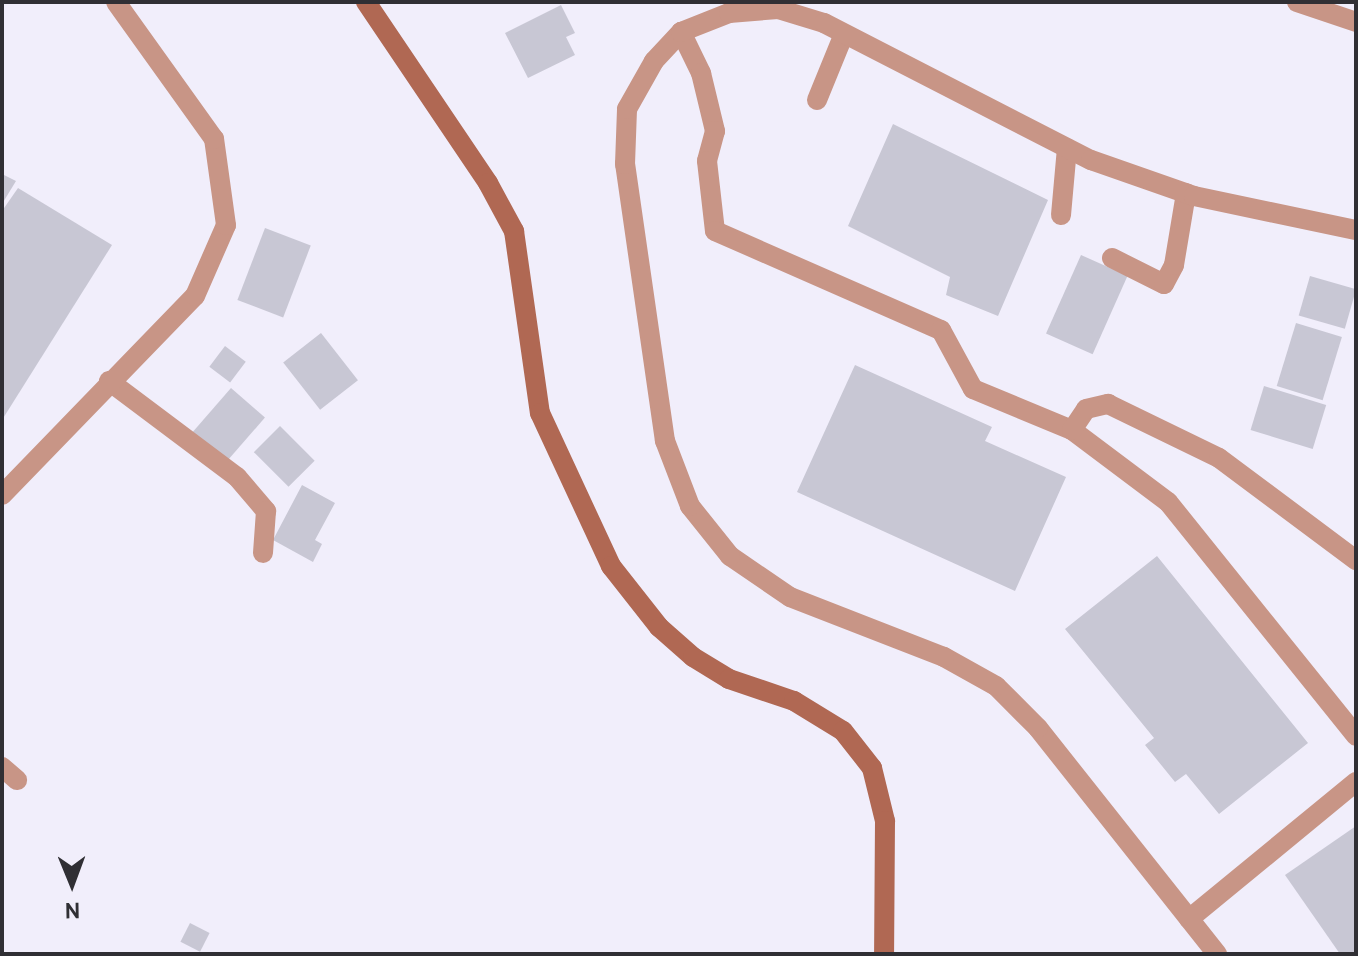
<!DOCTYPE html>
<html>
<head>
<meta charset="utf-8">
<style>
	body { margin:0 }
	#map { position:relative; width:1358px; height:956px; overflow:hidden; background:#f1eefb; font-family:Overpass,sans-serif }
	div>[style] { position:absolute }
	.building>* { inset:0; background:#c8c7d4; transform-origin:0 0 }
	.street>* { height:20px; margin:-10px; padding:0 10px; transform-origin:10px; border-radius:10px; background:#c89586 }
	.secondary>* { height:20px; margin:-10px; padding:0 10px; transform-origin:10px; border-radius:10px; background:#b06853 }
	span { translate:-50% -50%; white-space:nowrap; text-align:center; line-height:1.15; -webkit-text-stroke:6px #f1eefb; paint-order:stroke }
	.frame { position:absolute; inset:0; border:4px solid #302f34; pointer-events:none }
	.north { position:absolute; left:32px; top:844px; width:80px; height:80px; -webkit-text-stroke:6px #f1eefb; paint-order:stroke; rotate:179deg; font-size:22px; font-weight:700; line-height:32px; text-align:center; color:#302f34 }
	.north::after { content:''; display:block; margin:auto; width:28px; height:36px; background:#302f34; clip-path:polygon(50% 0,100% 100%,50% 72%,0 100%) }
</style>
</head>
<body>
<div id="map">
	<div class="building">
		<i style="clip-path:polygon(561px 5px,575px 33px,566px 37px,575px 55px,528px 78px,505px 33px)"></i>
		<i style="clip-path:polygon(893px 124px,1048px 200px,998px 316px,946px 295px,950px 277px,848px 226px)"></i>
		<i style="clip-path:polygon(2px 174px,16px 181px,2px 204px)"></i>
		<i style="clip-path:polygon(18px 188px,112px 245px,2px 420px,2px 211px)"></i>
		<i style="left:265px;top:228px;width:49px;height:77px;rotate:21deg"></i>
		<i style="left:1081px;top:255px;width:51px;height:86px;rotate:24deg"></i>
		<i style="left:1310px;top:276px;width:48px;height:41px;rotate:16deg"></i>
		<i style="left:1296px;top:323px;width:48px;height:66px;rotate:17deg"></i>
		<i style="left:321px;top:333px;width:60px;height:48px;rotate:52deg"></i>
		<i style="left:225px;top:346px;width:26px;height:26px;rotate:37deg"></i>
		<i style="clip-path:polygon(855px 365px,992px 427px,985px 441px,1066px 477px,1015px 591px,797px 492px)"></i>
		<i style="left:1264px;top:386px;width:65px;height:46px;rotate:17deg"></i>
		<i style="left:231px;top:388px;width:45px;height:60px;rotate:41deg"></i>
		<i style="left:280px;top:426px;width:49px;height:37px;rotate:45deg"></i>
		<i style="clip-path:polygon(302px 485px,335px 503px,315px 540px,322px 544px,313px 562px,273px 540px)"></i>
		<i style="clip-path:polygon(1157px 556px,1308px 743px,1219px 814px,1186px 774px,1175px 782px,1145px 745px,1154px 738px,1065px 629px)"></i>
		<i style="clip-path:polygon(1356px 826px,1356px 954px,1340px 954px,1285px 875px)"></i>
		<i style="left:190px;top:923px;width:22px;height:21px;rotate:27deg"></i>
	</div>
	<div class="street">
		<i style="left:1297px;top:2px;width:62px;rotate:18.7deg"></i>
		<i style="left:681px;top:32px;width:46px;rotate:64deg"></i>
		<i style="left:701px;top:73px;width:60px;rotate:76.4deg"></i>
		<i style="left:715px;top:131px;width:31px;rotate:105deg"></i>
		<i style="left:707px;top:161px;width:70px;rotate:83.5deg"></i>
		<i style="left:715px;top:231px;width:247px;rotate:23.7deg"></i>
		<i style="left:941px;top:330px;width:67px;rotate:61.5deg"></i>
		<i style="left:973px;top:389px;width:107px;rotate:22.5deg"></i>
		<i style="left:1072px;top:430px;width:120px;rotate:36.9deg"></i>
		<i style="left:1168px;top:502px;width:300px;rotate:51.2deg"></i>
		<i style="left:817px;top:100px;width:71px;rotate:-67.8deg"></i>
		<i style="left:1061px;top:215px;width:67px;rotate:-84.9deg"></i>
		<i style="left:1112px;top:258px;width:58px;rotate:26.6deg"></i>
		<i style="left:1164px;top:284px;width:21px;rotate:-62deg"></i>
		<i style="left:1174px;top:265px;width:73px;rotate:-80.5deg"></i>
		<i style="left:109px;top:381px;width:160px;rotate:36.9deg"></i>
		<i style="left:237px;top:477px;width:45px;rotate:49.5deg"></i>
		<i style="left:266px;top:511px;width:42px;rotate:94.1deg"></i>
		<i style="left:1072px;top:430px;width:25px;rotate:-56deg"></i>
		<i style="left:1086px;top:409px;width:23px;rotate:-13deg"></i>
		<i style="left:1108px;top:404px;width:123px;rotate:25.9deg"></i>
		<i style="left:1219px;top:458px;width:171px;rotate:36.7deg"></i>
		<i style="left:2px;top:495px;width:277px;rotate:-45.9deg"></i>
		<i style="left:195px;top:296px;width:77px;rotate:-66.4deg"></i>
		<i style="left:226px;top:225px;width:87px;rotate:-97.9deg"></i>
		<i style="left:214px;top:139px;width:168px;rotate:-125.6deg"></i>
		<i style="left:2px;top:767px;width:20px;rotate:41deg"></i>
		<i style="left:1189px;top:919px;width:216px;rotate:-39.4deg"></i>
		<i style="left:1217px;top:954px;width:288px;rotate:-128.4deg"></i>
		<i style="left:1038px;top:728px;width:59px;rotate:-135deg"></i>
		<i style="left:996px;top:686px;width:60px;rotate:-150.9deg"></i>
		<i style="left:944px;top:657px;width:165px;rotate:-158.7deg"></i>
		<i style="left:790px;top:597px;width:73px;rotate:-145.7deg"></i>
		<i style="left:730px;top:556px;width:64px;rotate:-128.7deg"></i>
		<i style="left:690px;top:506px;width:70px;rotate:-111deg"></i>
		<i style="left:665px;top:441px;width:280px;rotate:-98.2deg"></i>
		<i style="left:625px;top:164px;width:55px;rotate:-87.9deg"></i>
		<i style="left:627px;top:109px;width:55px;rotate:-60.6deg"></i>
		<i style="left:654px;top:61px;width:40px;rotate:-47deg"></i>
		<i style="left:681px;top:32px;width:52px;rotate:-21.6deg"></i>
		<i style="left:729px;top:13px;width:49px;rotate:-4.7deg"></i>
		<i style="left:778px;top:9px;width:48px;rotate:16.9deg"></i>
		<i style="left:824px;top:23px;width:300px;rotate:27.2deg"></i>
		<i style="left:1091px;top:160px;width:109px;rotate:19.3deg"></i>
		<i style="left:1194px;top:196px;width:166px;rotate:11.9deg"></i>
	</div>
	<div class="secondary">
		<i style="left:366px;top:2px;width:218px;rotate:56deg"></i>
		<i style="left:488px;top:183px;width:55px;rotate:61.6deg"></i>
		<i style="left:514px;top:231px;width:184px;rotate:81.9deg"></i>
		<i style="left:540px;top:413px;width:169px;rotate:65.1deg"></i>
		<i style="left:611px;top:566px;width:78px;rotate:51.8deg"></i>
		<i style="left:659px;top:627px;width:45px;rotate:41.4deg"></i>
		<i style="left:693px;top:657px;width:42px;rotate:31.4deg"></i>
		<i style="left:729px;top:679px;width:69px;rotate:18.7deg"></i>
		<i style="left:794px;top:701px;width:57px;rotate:31.5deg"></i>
		<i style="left:843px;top:731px;width:47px;rotate:51.9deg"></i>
		<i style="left:872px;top:768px;width:55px;rotate:76.2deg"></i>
		<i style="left:885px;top:821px;width:133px;rotate:90.4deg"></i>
	</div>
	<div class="frame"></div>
	<div class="north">N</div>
</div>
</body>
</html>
